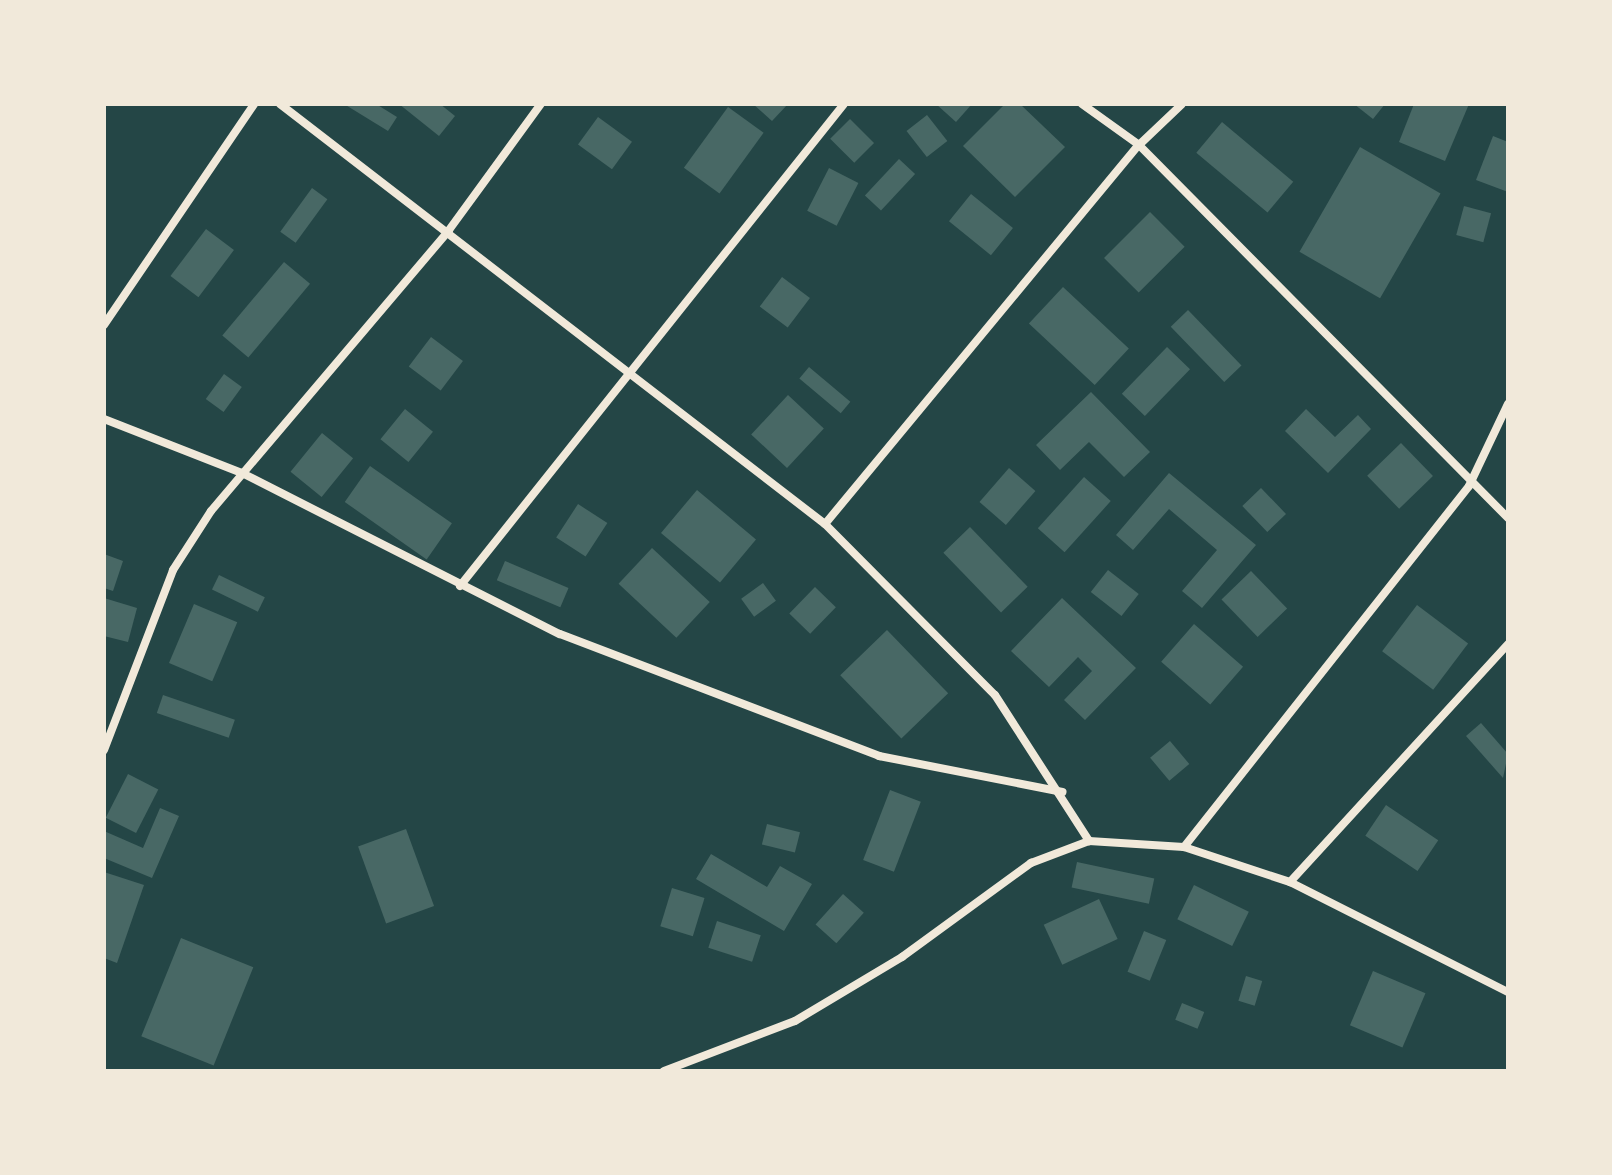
<!DOCTYPE html>
<html>
<head>
<meta charset="utf-8">
<style>
	body { margin:0 }
	#map { position:relative; width:1612px; height:1175px; overflow:hidden; background:#0f3d3e; font-family:"Playfair Display",serif }
	div>[style] { position:absolute }
	.green>* { inset:0; background:#244646; transform-origin:0 0 }
	.building>* { inset:0; background:#486865; transform-origin:0 0 }
	.minor>* { height:8px; margin:-4px; padding:0 4px; transform-origin:4px; border-radius:4px; background:#f1e9da }
	span { translate:-50% -50%; white-space:nowrap; text-align:center; line-height:1.15; -webkit-text-stroke:6px #f1e9da; paint-order:stroke }
	.frame { position:absolute; inset:0; border:106px solid #f1e9da; pointer-events:none }
</style>
</head>
<body>
<div id="map">
	<div class="green">
		<i style="left:104px;top:104px;width:1404px;height:967px"></i>
	</div>
	<div class="building">
		<i style="clip-path:polygon(344px 104px,376px 104px,397px 117px,388px 131px)"></i>
		<i style="clip-path:polygon(399px 104px,440px 104px,455px 116px,439px 136px)"></i>
		<i style="clip-path:polygon(753px 104px,788px 104px,772px 121px)"></i>
		<i style="clip-path:polygon(936px 104px,972px 104px,956px 122px)"></i>
		<i style="clip-path:polygon(1005px 104px,1020px 104px,1065px 147px,1015px 197px,963px 146px)"></i>
		<i style="clip-path:polygon(1354px 104px,1385px 104px,1373px 119px)"></i>
		<i style="clip-path:polygon(1414px 104px,1469px 104px,1445px 161px,1399px 142px)"></i>
		<i style="left:728px;top:107px;width:44px;height:75px;rotate:36deg"></i>
		<i style="left:927px;top:115px;width:33px;height:26px;rotate:52deg"></i>
		<i style="left:598px;top:117px;width:42px;height:34px;rotate:36deg"></i>
		<i style="left:850px;top:119px;width:34px;height:28px;rotate:45deg"></i>
		<i style="left:1222px;top:122px;width:93px;height:40px;rotate:40deg"></i>
		<i style="clip-path:polygon(1493px 136px,1508px 142px,1508px 192px,1476px 180px)"></i>
		<i style="left:1360px;top:147px;width:93px;height:121px;rotate:30deg"></i>
		<i style="left:899px;top:159px;width:22px;height:50px;rotate:43deg"></i>
		<i style="left:829px;top:168px;width:33px;height:48px;rotate:27deg"></i>
		<i style="left:312px;top:188px;width:19px;height:54px;rotate:36deg"></i>
		<i style="left:971px;top:194px;width:54px;height:35px;rotate:39deg"></i>
		<i style="left:1464px;top:206px;width:28px;height:30px;rotate:15deg"></i>
		<i style="left:1150px;top:212px;width:49px;height:65px;rotate:45deg"></i>
		<i style="left:206px;top:229px;width:35px;height:59px;rotate:37deg"></i>
		<i style="left:284px;top:262px;width:34px;height:96px;rotate:40deg"></i>
		<i style="left:782px;top:277px;width:35px;height:37px;rotate:37deg"></i>
		<i style="left:1063px;top:287px;width:90px;height:50px;rotate:43deg"></i>
		<i style="left:1188px;top:310px;width:77px;height:24px;rotate:46deg"></i>
		<i style="left:431px;top:337px;width:40px;height:37px;rotate:37deg"></i>
		<i style="left:1167px;top:347px;width:32px;height:65px;rotate:44deg"></i>
		<i style="left:809px;top:367px;width:54px;height:15px;rotate:40deg"></i>
		<i style="left:224px;top:374px;width:22px;height:31px;rotate:36deg"></i>
		<i style="clip-path:polygon(1091px 392px,1150px 452px,1124px 477px,1089px 442px,1060px 470px,1036px 445px)"></i>
		<i style="left:788px;top:395px;width:49px;height:54px;rotate:43deg"></i>
		<i style="left:405px;top:409px;width:36px;height:39px;rotate:39deg"></i>
		<i style="clip-path:polygon(1306px 409px,1335px 437px,1358px 415px,1371px 429px,1328px 473px,1285px 431px)"></i>
		<i style="left:322px;top:433px;width:40px;height:50px;rotate:39deg"></i>
		<i style="left:1401px;top:443px;width:46px;height:47px;rotate:46deg"></i>
		<i style="left:370px;top:466px;width:100px;height:44px;rotate:35deg"></i>
		<i style="left:1009px;top:468px;width:35px;height:45px;rotate:41deg"></i>
		<i style="clip-path:polygon(1169px 473px,1256px 545px,1202px 608px,1182px 591px,1217px 550px,1169px 509px,1133px 550px,1116px 535px)"></i>
		<i style="left:1084px;top:477px;width:36px;height:69px;rotate:42deg"></i>
		<i style="left:1261px;top:488px;width:36px;height:26px;rotate:46deg"></i>
		<i style="left:697px;top:490px;width:77px;height:56px;rotate:40deg"></i>
		<i style="left:578px;top:504px;width:35px;height:40px;rotate:33deg"></i>
		<i style="left:970px;top:527px;width:83px;height:37px;rotate:46deg"></i>
		<i style="left:652px;top:548px;width:79px;height:49px;rotate:43deg"></i>
		<i style="clip-path:polygon(104px 554px,123px 561px,113px 591px,104px 588px)"></i>
		<i style="left:505px;top:561px;width:69px;height:21px;rotate:23deg"></i>
		<i style="left:1108px;top:570px;width:39px;height:28px;rotate:38deg"></i>
		<i style="left:1251px;top:571px;width:52px;height:41px;rotate:46deg"></i>
		<i style="left:219px;top:575px;width:51px;height:16px;rotate:26deg"></i>
		<i style="left:763px;top:583px;width:22px;height:27px;rotate:54deg"></i>
		<i style="left:815px;top:587px;width:29px;height:37px;rotate:44deg"></i>
		<i style="clip-path:polygon(104px 598px,137px 608px,128px 642px,104px 636px)"></i>
		<i style="clip-path:polygon(1062px 598px,1136px 668px,1085px 720px,1064px 700px,1092px 671px,1078px 657px,1049px 687px,1011px 651px)"></i>
		<i style="left:194px;top:604px;width:47px;height:64px;rotate:23deg"></i>
		<i style="left:1417px;top:605px;width:64px;height:58px;rotate:37deg"></i>
		<i style="left:1194px;top:624px;width:65px;height:50px;rotate:41deg"></i>
		<i style="left:887px;top:630px;width:88px;height:65px;rotate:46deg"></i>
		<i style="left:163px;top:695px;width:76px;height:19px;rotate:19deg"></i>
		<i style="clip-path:polygon(1481px 723px,1508px 754px,1503px 778px,1466px 736px)"></i>
		<i style="left:1170px;top:741px;width:30px;height:26px;rotate:50deg"></i>
		<i style="left:128px;top:774px;width:34px;height:49px;rotate:27deg"></i>
		<i style="left:890px;top:790px;width:33px;height:75px;rotate:21deg"></i>
		<i style="left:1386px;top:805px;width:63px;height:37px;rotate:34deg"></i>
		<i style="clip-path:polygon(160px 808px,179px 816px,152px 878px,104px 858px,104px 831px,143px 848px)"></i>
		<i style="left:767px;top:824px;width:34px;height:21px;rotate:14deg"></i>
		<i style="left:406px;top:829px;width:82px;height:51px;rotate:70deg"></i>
		<i style="clip-path:polygon(711px 854px,767px 887px,780px 866px,812px 884px,784px 931px,696px 879px)"></i>
		<i style="left:1077px;top:862px;width:79px;height:26px;rotate:12deg"></i>
		<i style="clip-path:polygon(104px 872px,144px 885px,117px 963px,104px 958px)"></i>
		<i style="left:1194px;top:885px;width:61px;height:38px;rotate:26deg"></i>
		<i style="left:672px;top:888px;width:34px;height:40px;rotate:17deg"></i>
		<i style="left:843px;top:894px;width:28px;height:41px;rotate:42deg"></i>
		<i style="left:1099px;top:899px;width:44px;height:61px;rotate:65deg"></i>
		<i style="left:717px;top:921px;width:46px;height:28px;rotate:18deg"></i>
		<i style="left:1144px;top:931px;width:24px;height:44px;rotate:22deg"></i>
		<i style="left:181px;top:938px;width:78px;height:106px;rotate:22deg"></i>
		<i style="left:1373px;top:971px;width:57px;height:59px;rotate:23deg"></i>
		<i style="left:1246px;top:976px;width:17px;height:26px;rotate:17deg"></i>
		<i style="left:1182px;top:1003px;width:24px;height:18px;rotate:22deg"></i>
	</div>
	<div class="minor">
		<i style="left:280px;top:104px;width:688px;rotate:37.62deg"></i>
		<i style="left:825px;top:524px;width:241px;rotate:45.2deg"></i>
		<i style="left:995px;top:695px;width:174px;rotate:57.2deg"></i>
		<i style="left:1082px;top:104px;width:70px;rotate:35.7deg"></i>
		<i style="left:1139px;top:145px;width:525px;rotate:45.31deg"></i>
		<i style="left:104px;top:325px;width:267px;rotate:-55.8deg"></i>
		<i style="left:104px;top:419px;width:148px;rotate:21.4deg"></i>
		<i style="left:242px;top:473px;width:356px;rotate:26.9deg"></i>
		<i style="left:560px;top:634px;width:342px;rotate:20.9deg"></i>
		<i style="left:879px;top:756px;width:187px;rotate:11.1deg"></i>
		<i style="left:825px;top:524px;width:492px;rotate:-50.4deg"></i>
		<i style="left:1139px;top:145px;width:59px;rotate:-43.6deg"></i>
		<i style="left:460px;top:586px;width:616px;rotate:-51.46deg"></i>
		<i style="left:104px;top:750px;width:193px;rotate:-69deg"></i>
		<i style="left:173px;top:570px;width:70px;rotate:-57.2deg"></i>
		<i style="left:211px;top:511px;width:368px;rotate:-49.7deg"></i>
		<i style="left:449px;top:230px;width:156px;rotate:-53.9deg"></i>
		<i style="left:1184px;top:847px;width:460px;rotate:-51.7deg"></i>
		<i style="left:1469px;top:486px;width:91px;rotate:-64.6deg"></i>
		<i style="left:1290px;top:882px;width:323px;rotate:-47.5deg"></i>
		<i style="left:664px;top:1071px;width:140px;rotate:-20.9deg"></i>
		<i style="left:795px;top:1021px;width:125px;rotate:-30.9deg"></i>
		<i style="left:902px;top:957px;width:160px;rotate:-36.1deg"></i>
		<i style="left:1031px;top:863px;width:62px;rotate:-20.8deg"></i>
		<i style="left:1089px;top:841px;width:95px;rotate:3.6deg"></i>
		<i style="left:1184px;top:847px;width:112px;rotate:18.3deg"></i>
		<i style="left:1290px;top:882px;width:244px;rotate:26.8deg"></i>
	</div>
	<div class="frame"></div>
</div>
</body>
</html>
